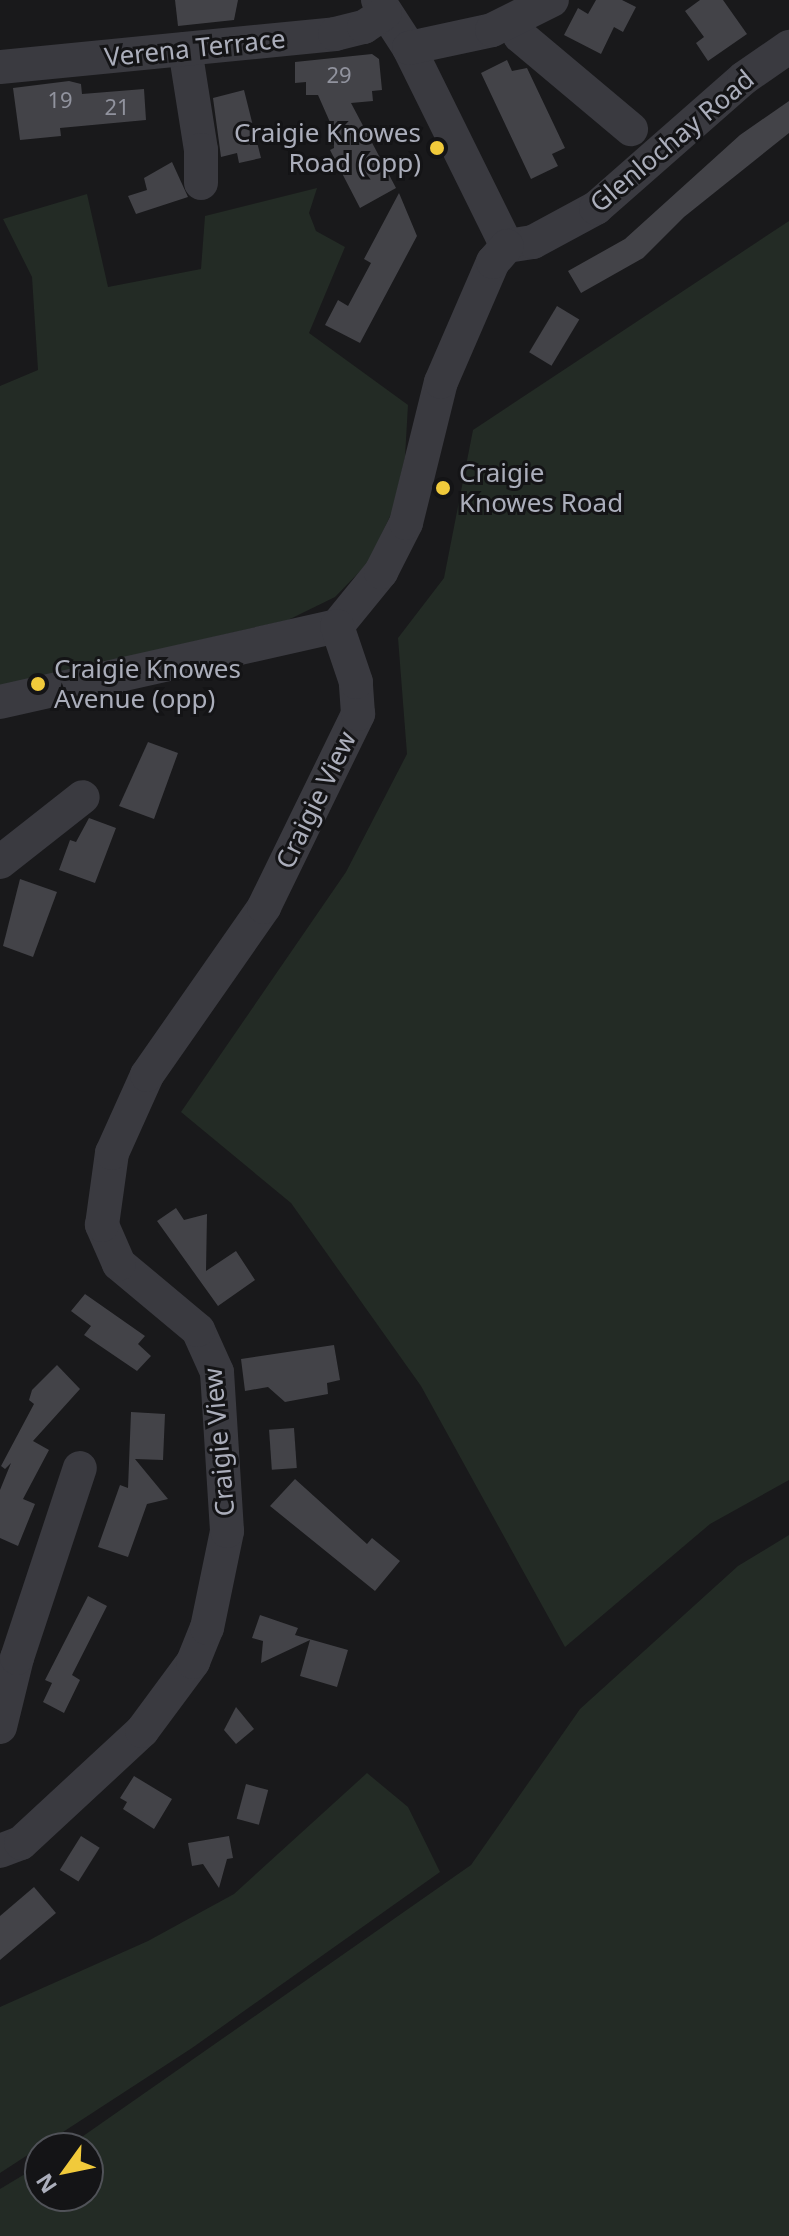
<!DOCTYPE html>
<html>
<head>
<meta charset="utf-8">
<style>
	body { margin:0 }
	#map { position:relative; width:789px; height:2236px; overflow:hidden; background:#19191b; font-family:"Noto Sans",sans-serif }
	div>[style] { position:absolute }
	.green>* { inset:0; background:#232b25 }
	.building>* { inset:0; background:#434348; transform-origin:0 0 }
	.minor>* { height:34px; margin:-17px; padding:0 17px; transform-origin:17px; border-radius:17px; background:#3a3a40 }
	.dots>* { width:22px; height:22px; translate:-50% -50%; box-sizing:border-box; border:4px solid #141416; border-radius:50% }
	span { translate:-50% -50%; white-space:nowrap; text-align:center; line-height:1.15; -webkit-text-stroke:6px #141416; paint-order:stroke }
	.number-label { font-size:22px; color:#91939e }
	.number-label span { -webkit-text-stroke-width:0 }
	.street-label { font-size:26px; color:#abaebb }
	.poi-label { font-size:26px; color:#abaebb }
	.right { translate:-100% -50%; text-align:right }
	.left { translate:0 -50%; text-align:left }
	.north { position:absolute; left:24px; top:2132px; width:80px; height:80px; box-sizing:border-box; background:#141416; border:2px solid #505258; border-radius:50%; rotate:237deg; font-size:22px; font-weight:700; line-height:32px; text-align:center; color:#abaebb }
	.north::after { content:''; display:block; margin:auto; width:28px; height:36px; background:#f1ca3b; clip-path:polygon(50% 0,100% 100%,50% 72%,0 100%) }
</style>
</head>
<body>
<div id="map">
	<div class="green">
		<i style="clip-path:polygon(317px 188px,309px 213px,316px 231px,345px 247px,309px 333px,408px 405px,405px 457px,392px 512px,368px 563px,335px 597px,288px 620px,0 686px,0 386px,38px 370px,32px 277px,3px 219px,87px 194px,108px 287px,201px 269px,205px 216px)"></i>
		<i style="clip-path:polygon(789px 221px,789px 1480px,710px 1524px,565px 1647px,421px 1386px,291px 1203px,181px 1112px,346px 872px,407px 754px,398px 638px,444px 578px,473px 430px)"></i>
		<i style="clip-path:polygon(789px 1535px,789px 2236px,0 2236px,0 2189px,40px 2165px,40px 2196px,88px 2196px,88px 2148px,66px 2148px,471px 1865px,580px 1709px,738px 1566px)"></i>
		<i style="clip-path:polygon(367px 1773px,408px 1807px,440px 1872px,192px 2048px,0 2173px,0 2007px,148px 1941px,234px 1894px)"></i>
	</div>
	<div class="building">
		<i style="clip-path:polygon(175px 0,238px 0,234px 20px,178px 26px)"></i>
		<i style="clip-path:polygon(596px 0,622px 0,636px 7px,623px 32px,614px 27px,601px 54px,564px 35px,578px 8px,588px 14px)"></i>
		<i style="clip-path:polygon(700px 0,723px 0,747px 34px,708px 61px,696px 43px,704px 37px,685px 11px)"></i>
		<i style="clip-path:polygon(372px 54px,379px 59px,382px 90px,372px 91px,373px 101px,351px 103px,396px 188px,360px 208px,330px 150px,334px 148px,333px 129px,318px 95px,306px 95px,306px 82px,295px 83px,295px 62px)"></i>
		<i style="clip-path:polygon(507px 60px,512px 71px,527px 68px,565px 148px,552px 154px,558px 166px,531px 179px,481px 73px)"></i>
		<i style="clip-path:polygon(69px 81px,81px 84px,82px 94px,144px 89px,146px 120px,60px 128px,61px 136px,20px 140px,13px 88px)"></i>
		<i style="clip-path:polygon(244px 90px,261px 158px,239px 163px,237px 153px,221px 157px,213px 98px)"></i>
		<i style="clip-path:polygon(789px 101px,789px 133px,684px 217px,643px 258px,581px 293px,568px 271px,625px 239px,740px 135px)"></i>
		<i style="clip-path:polygon(172px 162px,188px 197px,136px 214px,128px 196px,147px 190px,144px 178px)"></i>
		<i style="clip-path:polygon(399px 193px,417px 236px,360px 343px,325px 325px,338px 300px,348px 306px,371px 263px,364px 259px)"></i>
		<i style="left:557px;top:306px;width:26px;height:54px;rotate:31deg"></i>
		<i style="clip-path:polygon(148px 742px,178px 753px,154px 819px,119px 806px)"></i>
		<i style="clip-path:polygon(89px 818px,116px 828px,95px 883px,59px 870px,70px 840px,76px 842px)"></i>
		<i style="clip-path:polygon(20px 879px,57px 892px,33px 957px,3px 946px)"></i>
		<i style="clip-path:polygon(176px 1208px,184px 1220px,207px 1214px,206px 1271px,236px 1251px,255px 1280px,218px 1306px,157px 1221px)"></i>
		<i style="clip-path:polygon(85px 1294px,145px 1336px,138px 1344px,151px 1356px,137px 1371px,84px 1335px,91px 1326px,71px 1311px)"></i>
		<i style="clip-path:polygon(334px 1345px,340px 1380px,327px 1383px,328px 1394px,285px 1402px,268px 1387px,245px 1391px,241px 1359px)"></i>
		<i style="clip-path:polygon(57px 1365px,80px 1389px,33px 1441px,49px 1450px,23px 1499px,35px 1504px,18px 1546px,0 1538px,0 1490px,11px 1463px,5px 1469px,1px 1466px,34px 1404px,29px 1400px,32px 1390px)"></i>
		<i style="clip-path:polygon(131px 1412px,165px 1414px,163px 1460px,135px 1459px,168px 1499px,147px 1504px,128px 1557px,98px 1547px,120px 1485px,128px 1488px)"></i>
		<i style="left:294px;top:1428px;width:40px;height:25px;rotate:86deg"></i>
		<i style="clip-path:polygon(295px 1479px,367px 1544px,372px 1538px,400px 1561px,375px 1591px,270px 1506px)"></i>
		<i style="clip-path:polygon(88px 1596px,107px 1606px,72px 1675px,80px 1680px,64px 1713px,43px 1702px,52px 1683px,45px 1680px)"></i>
		<i style="clip-path:polygon(260px 1615px,298px 1628px,295px 1635px,348px 1650px,337px 1687px,300px 1676px,310px 1640px,261px 1663px,263px 1641px,252px 1638px)"></i>
		<i style="clip-path:polygon(236px 1707px,254px 1729px,236px 1744px,224px 1730px)"></i>
		<i style="clip-path:polygon(134px 1776px,172px 1799px,154px 1829px,123px 1809px,127px 1802px,120px 1798px)"></i>
		<i style="left:246px;top:1784px;width:23px;height:36px;rotate:15deg"></i>
		<i style="left:81px;top:1836px;width:22px;height:40px;rotate:32deg"></i>
		<i style="clip-path:polygon(229px 1836px,233px 1858px,227px 1859px,219px 1888px,203px 1864px,192px 1866px,188px 1843px)"></i>
		<i style="clip-path:polygon(34px 1887px,56px 1913px,0 1960px,0 1916px)"></i>
	</div>
	<div class="minor">
		<i style="left:378px;top:0;width:57px;rotate:57.1deg"></i>
		<i style="left:409px;top:48px;width:221px;rotate:63.7deg"></i>
		<i style="left:514px;top:22px;width:15px;rotate:67deg"></i>
		<i style="left:520px;top:36px;width:145px;rotate:40deg"></i>
		<i style="left:409px;top:48px;width:85px;rotate:-12.2deg"></i>
		<i style="left:492px;top:30px;width:67px;rotate:-26.6deg"></i>
		<i style="left:185px;top:49px;width:102px;rotate:81deg"></i>
		<i style="left:201px;top:150px;width:33px;rotate:90deg"></i>
		<i style="left:0;top:67px;width:337px;rotate:-5.6deg"></i>
		<i style="left:335px;top:34px;width:30px;rotate:-14deg"></i>
		<i style="left:364px;top:27px;width:25px;rotate:-34deg"></i>
		<i style="left:507px;top:246px;width:26px;rotate:-9deg"></i>
		<i style="left:533px;top:242px;width:72px;rotate:-28.4deg"></i>
		<i style="left:596px;top:208px;width:197px;rotate:-41.3deg"></i>
		<i style="left:744px;top:78px;width:55px;rotate:-34.6deg"></i>
		<i style="left:0;top:702px;width:345px;rotate:-12.7deg"></i>
		<i style="left:337px;top:626px;width:70px;rotate:-50.8deg"></i>
		<i style="left:381px;top:572px;width:55px;rotate:-63deg"></i>
		<i style="left:406px;top:523px;width:145px;rotate:-76.1deg"></i>
		<i style="left:441px;top:382px;width:131px;rotate:-66.6deg"></i>
		<i style="left:493px;top:262px;width:21px;rotate:-49deg"></i>
		<i style="left:0;top:862px;width:105px;rotate:-38.1deg"></i>
		<i style="left:0;top:1727px;width:71px;rotate:-76.2deg"></i>
		<i style="left:17px;top:1658px;width:200px;rotate:-71.7deg"></i>
		<i style="left:0;top:1851px;width:22px;rotate:-21deg"></i>
		<i style="left:21px;top:1843px;width:165px;rotate:-42.8deg"></i>
		<i style="left:142px;top:1731px;width:86px;rotate:-53.5deg"></i>
		<i style="left:193px;top:1662px;width:37px;rotate:-68deg"></i>
		<i style="left:207px;top:1628px;width:99px;rotate:-78.3deg"></i>
		<i style="left:227px;top:1531px;width:159px;rotate:-93.6deg"></i>
		<i style="left:217px;top:1372px;width:46px;rotate:-114.3deg"></i>
		<i style="left:198px;top:1330px;width:103px;rotate:-140.1deg"></i>
		<i style="left:119px;top:1264px;width:43px;rotate:-113.6deg"></i>
		<i style="left:102px;top:1225px;width:73px;rotate:-82.1deg"></i>
		<i style="left:112px;top:1153px;width:85px;rotate:-65.8deg"></i>
		<i style="left:147px;top:1075px;width:205px;rotate:-55.1deg"></i>
		<i style="left:264px;top:907px;width:215px;rotate:-64deg"></i>
		<i style="left:358px;top:714px;width:32px;rotate:-94deg"></i>
		<i style="left:356px;top:682px;width:59px;rotate:-108.7deg"></i>
	</div>
	<div class="dots">
		<i style="left:437px;top:148px;background:#f1ca3b"></i>
		<i style="left:443px;top:488px;background:#f1ca3b"></i>
		<i style="left:38px;top:684px;background:#f1ca3b"></i>
	</div>
	<div class="number-label">
		<span style="left:339px;top:75px">29</span>
		<span style="left:60px;top:100px">19</span>
		<span style="left:117px;top:107px">21</span>
	</div>
	<div class="street-label">
		<span style="left:195px;top:48px;rotate:-6deg">Verena Terrace</span>
		<span style="left:672px;top:141px;rotate:-40deg">Glenlochay Road</span>
		<span style="left:316px;top:800px;rotate:-64deg">Craigie View</span>
		<span style="left:219px;top:1442px;rotate:-95deg">Craigie View</span>
	</div>
	<div class="poi-label">
		<span class="right" style="left:421px;top:148px">Craigie Knowes<br>Road (opp)</span>
		<span class="left" style="left:459px;top:488px">Craigie<br>Knowes Road</span>
		<span class="left" style="left:54px;top:684px">Craigie Knowes<br>Avenue (opp)</span>
	</div>
	<div class="north">N</div>
</div>
</body>
</html>
